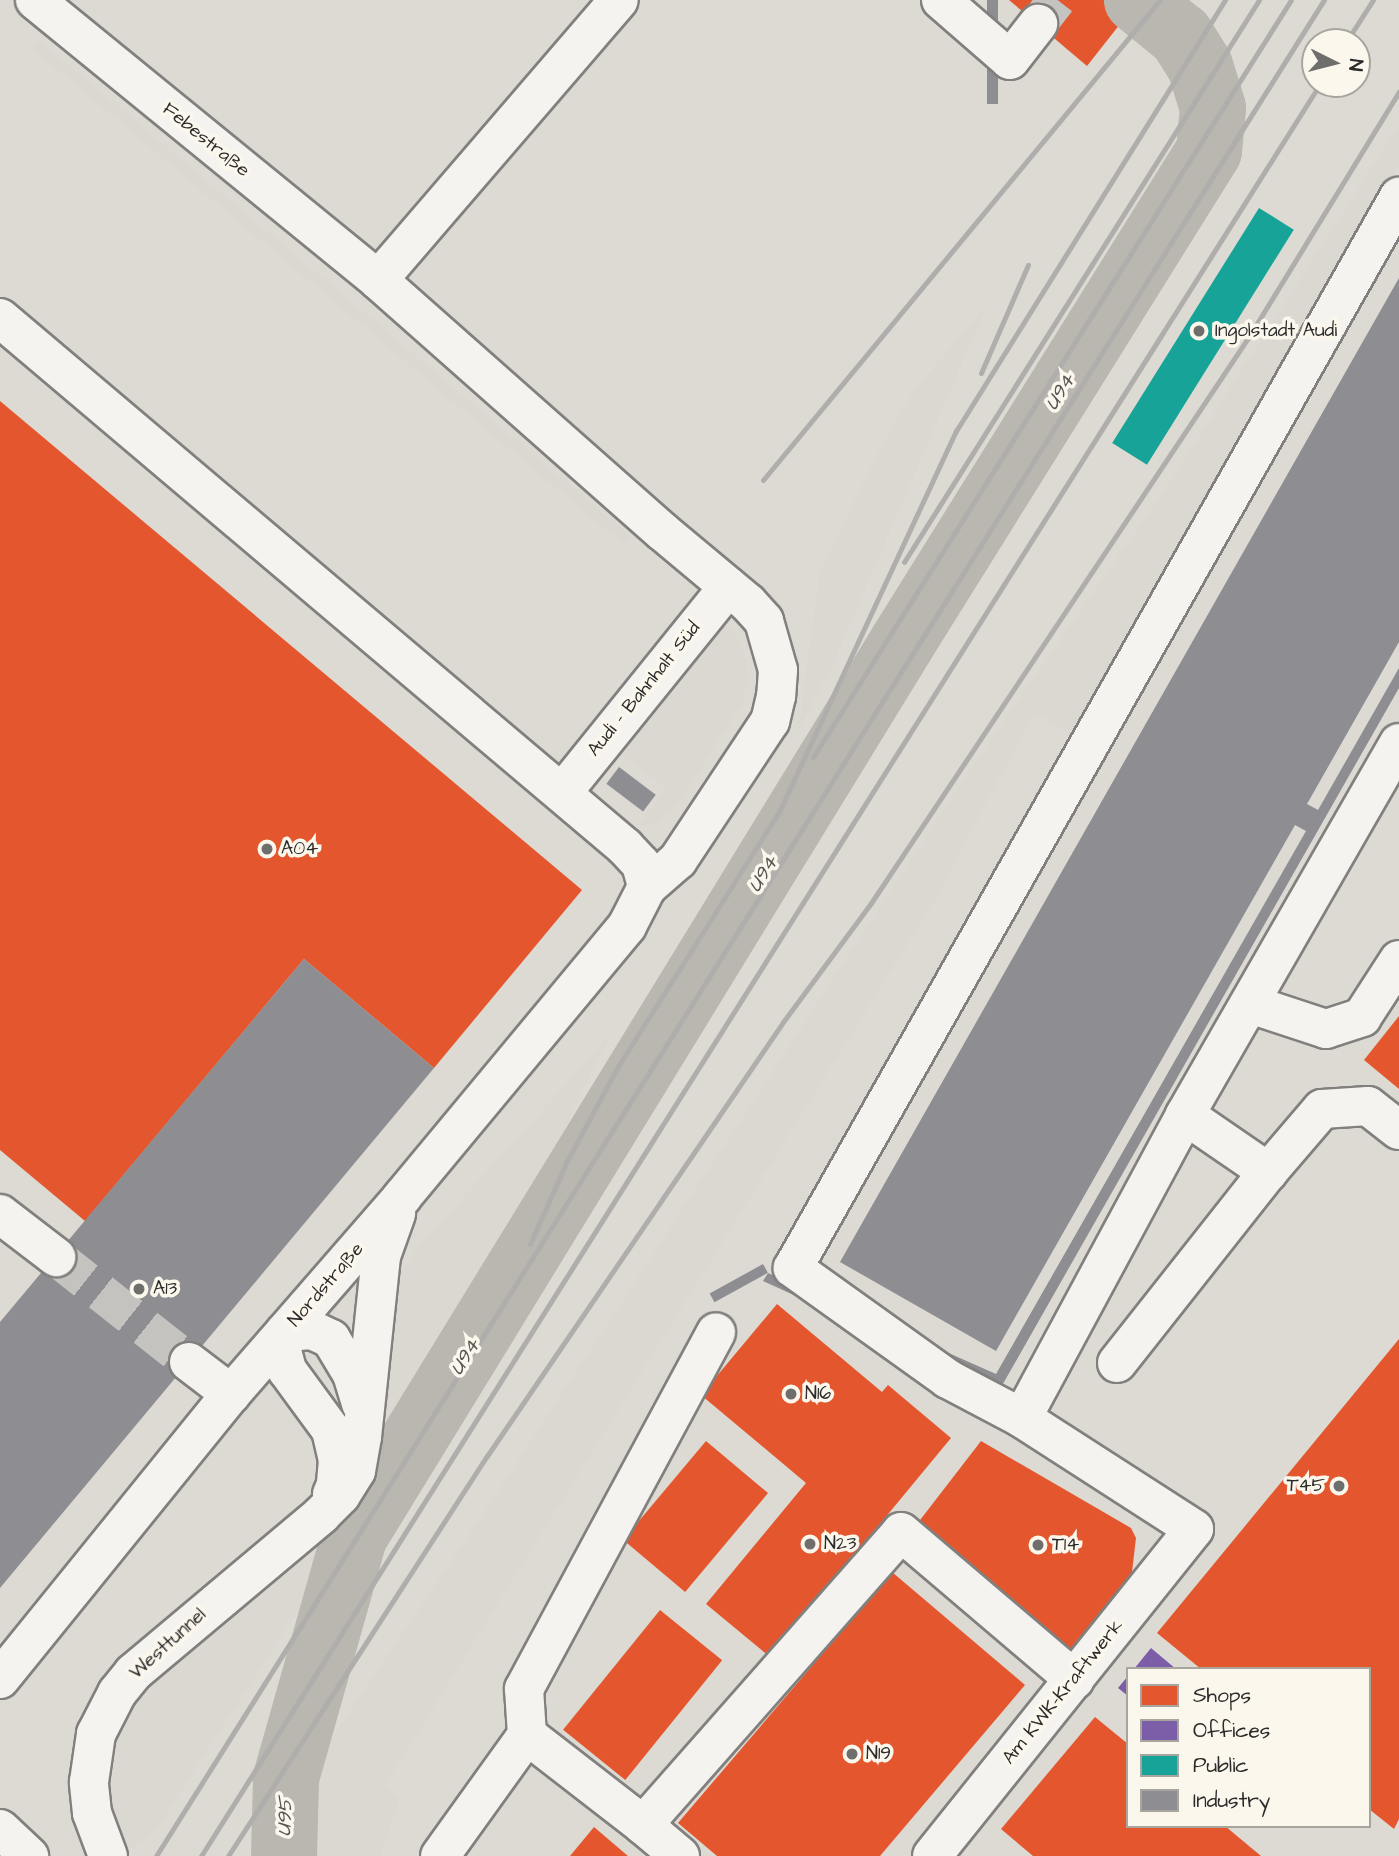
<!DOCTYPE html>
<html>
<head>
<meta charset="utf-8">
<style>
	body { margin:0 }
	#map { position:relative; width:1399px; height:1856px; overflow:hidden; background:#eae9e4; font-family:"Architects Daughter",sans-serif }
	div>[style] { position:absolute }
	.built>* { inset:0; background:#dcdad3 }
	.green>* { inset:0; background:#dbd8d1; transform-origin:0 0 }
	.shops>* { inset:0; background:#e4572e; transform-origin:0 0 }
	.offices>* { inset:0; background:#7b5ea7 }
	.public>* { inset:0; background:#17a398; transform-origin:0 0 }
	.industry>* { inset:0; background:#8d8d92; transform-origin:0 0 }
	.river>* { height:66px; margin:-33px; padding:0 33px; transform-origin:33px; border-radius:33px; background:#b9b7b0 }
	.minor-tunnel>* { height:38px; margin-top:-19px; transform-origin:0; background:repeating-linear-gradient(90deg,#c4c3bf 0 38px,transparent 0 57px) }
	.roads { filter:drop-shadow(2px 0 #81807e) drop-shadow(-2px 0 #81807e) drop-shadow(0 2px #81807e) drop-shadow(0 -2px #81807e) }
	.minor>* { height:38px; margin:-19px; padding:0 19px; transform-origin:19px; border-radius:19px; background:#f4f3ef }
	.rail>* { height:5px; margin:-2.5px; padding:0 2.5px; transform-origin:2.5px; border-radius:2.5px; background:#afaeac }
	.dots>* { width:19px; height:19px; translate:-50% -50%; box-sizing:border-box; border:4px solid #fbf7ec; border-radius:50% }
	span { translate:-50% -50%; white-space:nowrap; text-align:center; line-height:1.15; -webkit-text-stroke:7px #fbf7ec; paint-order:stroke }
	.street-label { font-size:19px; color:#2b2b2b }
	.poi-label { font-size:19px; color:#2b2b2b }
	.left { translate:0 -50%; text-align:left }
	.right { translate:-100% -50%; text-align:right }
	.water-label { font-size:21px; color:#555552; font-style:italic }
	.legend { position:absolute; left:1126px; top:1667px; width:245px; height:161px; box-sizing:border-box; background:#fbf7ec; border:2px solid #a8a59f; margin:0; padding:9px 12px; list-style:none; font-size:21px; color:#2b2b2b }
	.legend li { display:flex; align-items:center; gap:14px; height:35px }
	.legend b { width:35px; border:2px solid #a8a59f }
	.north { position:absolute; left:1301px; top:28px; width:70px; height:70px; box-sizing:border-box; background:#fbf7ec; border:2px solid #a8a59f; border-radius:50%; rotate:96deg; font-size:19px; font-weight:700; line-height:28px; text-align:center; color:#2b2b2b }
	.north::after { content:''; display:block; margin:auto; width:24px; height:32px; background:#6e6e6c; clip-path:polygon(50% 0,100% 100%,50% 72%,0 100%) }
</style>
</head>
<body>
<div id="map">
	<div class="built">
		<i style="clip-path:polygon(evenodd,0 0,1399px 0,1399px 1856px,0 1856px,0 0,1315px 42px,1357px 42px,1357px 84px,1315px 84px,1315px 42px,0 0,1128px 1669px,1369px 1669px,1369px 1826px,1128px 1826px,1128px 1669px)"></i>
	</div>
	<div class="green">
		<i style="left:38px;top:39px;width:773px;height:11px;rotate:40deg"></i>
		<i style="clip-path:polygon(1399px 125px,1399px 165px,1071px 733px,1034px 713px,936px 898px,384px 1787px,400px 1798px,381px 1856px,253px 1856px,501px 1487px,965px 777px,1165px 490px)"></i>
		<i style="clip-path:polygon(986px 308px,834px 662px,798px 732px,820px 573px,877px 454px,916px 387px)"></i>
		<i style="clip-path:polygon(716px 616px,736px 635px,743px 648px,748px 679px,742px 704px,673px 811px,650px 826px,638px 825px,667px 788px,616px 751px)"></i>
		<i style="clip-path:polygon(609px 1037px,536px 1187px,494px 1292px,349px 1532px,153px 1834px,127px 1850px,113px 1829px,106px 1800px,109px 1758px,124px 1719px,152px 1685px,342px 1528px,364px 1497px,379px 1461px,392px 1292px,400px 1273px,419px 1246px)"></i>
	</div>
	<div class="shops">
		<i style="clip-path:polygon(1009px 0,1139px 0,1087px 66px)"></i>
		<i style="clip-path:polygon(0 401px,582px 890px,434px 1068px,304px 959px,85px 1221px,0 1150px)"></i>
		<i style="clip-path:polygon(1399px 1016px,1399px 1089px,1364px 1060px)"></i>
		<i style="clip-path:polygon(777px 1304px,882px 1392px,888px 1385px,951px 1438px,770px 1657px,706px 1604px,806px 1483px,701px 1395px)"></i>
		<i style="clip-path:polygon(1399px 1339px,1399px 1819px,1394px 1829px,1369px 1809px,1369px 1669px,1201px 1669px,1157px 1633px)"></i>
		<i style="left:706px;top:1441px;width:81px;height:129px;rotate:40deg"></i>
		<i style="clip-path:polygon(981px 1441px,1131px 1528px,1136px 1538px,1132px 1572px,1072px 1661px,917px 1524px)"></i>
		<i style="clip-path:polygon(892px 1572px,1025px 1685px,880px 1856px,717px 1856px,678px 1823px)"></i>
		<i style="left:660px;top:1610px;width:80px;height:154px;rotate:39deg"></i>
		<i style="clip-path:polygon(1095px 1717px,1128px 1744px,1128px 1826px,1225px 1826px,1261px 1856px,1033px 1856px,1001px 1829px)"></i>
		<i style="clip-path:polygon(594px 1827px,628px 1856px,570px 1856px)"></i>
	</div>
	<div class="offices">
		<i style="clip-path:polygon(1151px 1648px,1176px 1669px,1134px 1669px)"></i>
		<i style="clip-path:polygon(1128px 1676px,1128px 1696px,1118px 1688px)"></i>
	</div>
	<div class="public">
		<i style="left:1259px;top:208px;width:41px;height:277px;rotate:32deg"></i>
	</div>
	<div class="industry">
		<i style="left:987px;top:0;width:11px;height:104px"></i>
		<i style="clip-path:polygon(1399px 278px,1399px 642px,1307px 804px,1318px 810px,1399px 668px,1399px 688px,1000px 1389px,763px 1281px,768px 1273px,996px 1374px,1306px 831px,1295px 825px,996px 1351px,840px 1262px)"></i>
		<i style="left:619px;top:767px;width:46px;height:21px;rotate:37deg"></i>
		<i style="clip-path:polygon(304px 959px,434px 1068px,0 1588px,0 1322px)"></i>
		<i style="left:763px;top:1264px;width:10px;height:61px;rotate:61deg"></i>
	</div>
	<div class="river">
		<i style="left:284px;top:1856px;width:78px;rotate:-88.5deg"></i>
		<i style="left:286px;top:1778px;width:250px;rotate:-74.2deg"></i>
		<i style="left:354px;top:1537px;width:1049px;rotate:-58.49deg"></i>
		<i style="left:902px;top:643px;width:580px;rotate:-58.04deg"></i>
		<i style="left:1209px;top:151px;width:43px;rotate:-84.7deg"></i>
		<i style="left:1213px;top:108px;width:44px;rotate:-107.2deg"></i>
		<i style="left:1200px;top:66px;width:36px;rotate:-122deg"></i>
		<i style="left:1181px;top:36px;width:57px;rotate:-140.7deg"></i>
	</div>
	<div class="minor-tunnel">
		<i style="left:1038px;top:24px;width:31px;rotate:-52deg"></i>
		<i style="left:56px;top:1257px;width:169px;rotate:38.3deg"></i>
	</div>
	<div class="roads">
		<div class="minor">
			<i style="left:35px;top:0;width:443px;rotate:39.2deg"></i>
			<i style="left:378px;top:280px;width:380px;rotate:41.5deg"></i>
			<i style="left:663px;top:532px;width:111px;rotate:39.9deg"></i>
			<i style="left:748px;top:603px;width:24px;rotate:48deg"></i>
			<i style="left:764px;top:621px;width:51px;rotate:74.1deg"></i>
			<i style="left:778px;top:670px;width:26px;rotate:94deg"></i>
			<i style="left:776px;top:696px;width:26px;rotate:103deg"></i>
			<i style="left:770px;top:721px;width:167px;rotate:123.5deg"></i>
			<i style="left:678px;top:860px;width:41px;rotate:138.9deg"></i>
			<i style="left:941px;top:0;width:91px;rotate:41deg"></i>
			<i style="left:1010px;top:60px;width:46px;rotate:-52.1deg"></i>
			<i style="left:378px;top:280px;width:369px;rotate:-49.3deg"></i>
			<i style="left:0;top:318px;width:819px;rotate:40.24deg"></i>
			<i style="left:625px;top:847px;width:23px;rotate:47deg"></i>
			<i style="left:641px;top:864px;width:24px;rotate:75deg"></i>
			<i style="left:562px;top:793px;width:265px;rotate:-51.1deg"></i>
			<i style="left:1250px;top:1004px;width:80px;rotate:18.2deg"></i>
			<i style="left:1326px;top:1029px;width:38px;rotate:-18deg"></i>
			<i style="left:1362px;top:1017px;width:68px;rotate:-57deg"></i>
			<i style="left:1185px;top:1115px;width:101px;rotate:34.5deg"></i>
			<i style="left:0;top:1214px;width:71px;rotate:37.5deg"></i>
			<i style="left:285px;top:1332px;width:19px;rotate:99deg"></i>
			<i style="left:282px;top:1351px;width:20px;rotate:75deg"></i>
			<i style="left:287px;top:1370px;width:74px;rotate:53.7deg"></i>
			<i style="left:331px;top:1430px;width:31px;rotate:77deg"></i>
			<i style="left:338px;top:1460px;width:25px;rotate:95deg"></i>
			<i style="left:336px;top:1485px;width:10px;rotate:114deg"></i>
			<i style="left:285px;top:1332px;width:27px;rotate:-4deg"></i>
			<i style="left:312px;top:1330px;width:21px;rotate:25deg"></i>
			<i style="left:331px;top:1339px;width:41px;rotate:59deg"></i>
			<i style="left:352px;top:1374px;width:31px;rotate:73deg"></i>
			<i style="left:189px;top:1362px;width:53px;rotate:37.3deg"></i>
			<i style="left:1117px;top:1363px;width:243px;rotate:-51.7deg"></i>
			<i style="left:1268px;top:1172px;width:83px;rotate:-49.4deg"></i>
			<i style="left:1322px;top:1109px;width:46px;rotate:-3.7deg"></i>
			<i style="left:1368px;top:1106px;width:39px;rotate:38deg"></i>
			<i style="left:1022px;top:1418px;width:84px;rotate:-152.2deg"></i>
			<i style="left:948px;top:1379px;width:191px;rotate:-144.4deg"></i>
			<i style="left:793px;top:1268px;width:1231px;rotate:-60.5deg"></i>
			<i style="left:0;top:1679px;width:367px;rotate:-51deg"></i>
			<i style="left:231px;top:1394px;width:261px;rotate:-49deg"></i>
			<i style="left:402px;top:1197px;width:352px;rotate:-50.3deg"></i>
			<i style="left:627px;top:926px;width:44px;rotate:-62.9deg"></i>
			<i style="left:527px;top:1735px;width:147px;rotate:37.8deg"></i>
			<i style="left:0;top:1829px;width:40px;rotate:43deg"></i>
			<i style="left:108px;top:1856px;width:46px;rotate:-110.4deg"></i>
			<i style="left:92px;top:1813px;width:31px;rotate:-96deg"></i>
			<i style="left:89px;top:1782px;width:49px;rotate:-81.7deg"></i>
			<i style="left:96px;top:1734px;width:46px;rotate:-62.9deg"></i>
			<i style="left:117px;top:1693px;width:26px;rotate:-51deg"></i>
			<i style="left:133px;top:1673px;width:246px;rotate:-40deg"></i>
			<i style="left:321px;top:1515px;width:28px;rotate:-45deg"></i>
			<i style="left:341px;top:1495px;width:28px;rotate:-58deg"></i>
			<i style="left:356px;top:1471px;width:35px;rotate:-80deg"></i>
			<i style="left:362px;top:1437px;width:182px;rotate:-84deg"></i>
			<i style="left:381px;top:1256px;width:45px;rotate:-70.3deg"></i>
			<i style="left:440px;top:1856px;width:149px;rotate:-54.3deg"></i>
			<i style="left:527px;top:1735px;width:46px;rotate:-93.7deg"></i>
			<i style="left:524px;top:1689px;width:405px;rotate:-61.7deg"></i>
			<i style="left:680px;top:1856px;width:48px;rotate:-140deg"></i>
			<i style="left:643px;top:1825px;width:390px;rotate:-48.6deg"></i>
			<i style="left:901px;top:1532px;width:228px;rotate:40.4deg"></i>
			<i style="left:932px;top:1856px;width:419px;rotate:-51.3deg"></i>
			<i style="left:1194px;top:1529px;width:205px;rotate:-147.2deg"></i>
			<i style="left:1022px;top:1418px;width:344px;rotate:-61.7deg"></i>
			<i style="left:1185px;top:1115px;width:429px;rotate:-60.1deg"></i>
		</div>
	</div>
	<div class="rail">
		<i style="left:1346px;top:42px;width:50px;rotate:-57.3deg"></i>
		<i style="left:981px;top:373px;width:118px;rotate:-66.5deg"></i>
		<i style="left:763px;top:480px;width:623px;rotate:-50.41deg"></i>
		<i style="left:904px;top:562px;width:665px;rotate:-57.72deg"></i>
		<i style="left:813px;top:757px;width:895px;rotate:-57.73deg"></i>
		<i style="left:530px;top:1244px;width:91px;rotate:-66deg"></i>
		<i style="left:567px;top:1161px;width:106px;rotate:-61.7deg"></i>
		<i style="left:617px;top:1068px;width:303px;rotate:-57.7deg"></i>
		<i style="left:779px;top:812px;width:420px;rotate:-65.1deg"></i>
		<i style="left:956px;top:431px;width:508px;rotate:-58.03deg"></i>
		<i style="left:156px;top:1856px;width:2193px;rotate:-57.82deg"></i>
		<i style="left:201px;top:1856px;width:2096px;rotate:-57.73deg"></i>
		<i style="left:228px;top:1856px;width:477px;rotate:-57.1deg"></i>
		<i style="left:487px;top:1456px;width:525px;rotate:-55.7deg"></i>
		<i style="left:783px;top:1022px;width:148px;rotate:-53.5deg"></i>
		<i style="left:871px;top:903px;width:679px;rotate:-56.29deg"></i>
		<i style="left:1248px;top:338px;width:289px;rotate:-58.5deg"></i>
	</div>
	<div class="dots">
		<i style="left:1199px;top:331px;background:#6e6e6c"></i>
		<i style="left:267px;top:849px;background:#6e6e6c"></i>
		<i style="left:139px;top:1289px;background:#6e6e6c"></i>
		<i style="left:791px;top:1394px;background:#6e6e6c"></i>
		<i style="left:1339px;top:1486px;background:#6e6e6c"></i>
		<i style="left:810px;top:1544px;background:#6e6e6c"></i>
		<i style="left:1038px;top:1545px;background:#6e6e6c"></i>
		<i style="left:852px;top:1754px;background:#6e6e6c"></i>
	</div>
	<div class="street-label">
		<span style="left:206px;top:140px;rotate:39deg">Febestraße</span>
		<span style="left:644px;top:689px;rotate:-51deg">Audi - Bahnhalt Süd</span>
		<span style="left:326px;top:1285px;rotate:-49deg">Nordstraße</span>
		<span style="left:168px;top:1644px;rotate:-42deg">Westtunnel</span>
		<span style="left:1063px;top:1692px;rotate:-51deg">Am KWK-Kraftwerk</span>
	</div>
	<div class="poi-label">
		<span class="left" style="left:1215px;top:331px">Ingolstadt Audi</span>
		<span class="left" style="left:281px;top:849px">A04</span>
		<span class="left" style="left:153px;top:1289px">A13</span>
		<span class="left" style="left:805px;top:1394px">N16</span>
		<span class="right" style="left:1325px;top:1486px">T45</span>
		<span class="left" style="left:824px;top:1544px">N23</span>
		<span class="left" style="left:1052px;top:1545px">T14</span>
		<span class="left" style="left:866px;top:1754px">N19</span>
	</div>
	<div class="water-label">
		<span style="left:1060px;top:392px;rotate:-58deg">U94</span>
		<span style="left:763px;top:874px;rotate:-58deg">U94</span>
		<span style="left:465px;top:1357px;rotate:-58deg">U94</span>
		<span style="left:285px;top:1817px;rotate:-88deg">U95</span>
	</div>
	<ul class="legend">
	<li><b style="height:19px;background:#e4572e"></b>Shops</li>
	<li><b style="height:19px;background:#7b5ea7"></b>Offices</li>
	<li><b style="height:19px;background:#17a398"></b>Public</li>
	<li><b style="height:19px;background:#8d8d92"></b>Industry</li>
	</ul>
	<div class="north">N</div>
</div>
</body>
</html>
